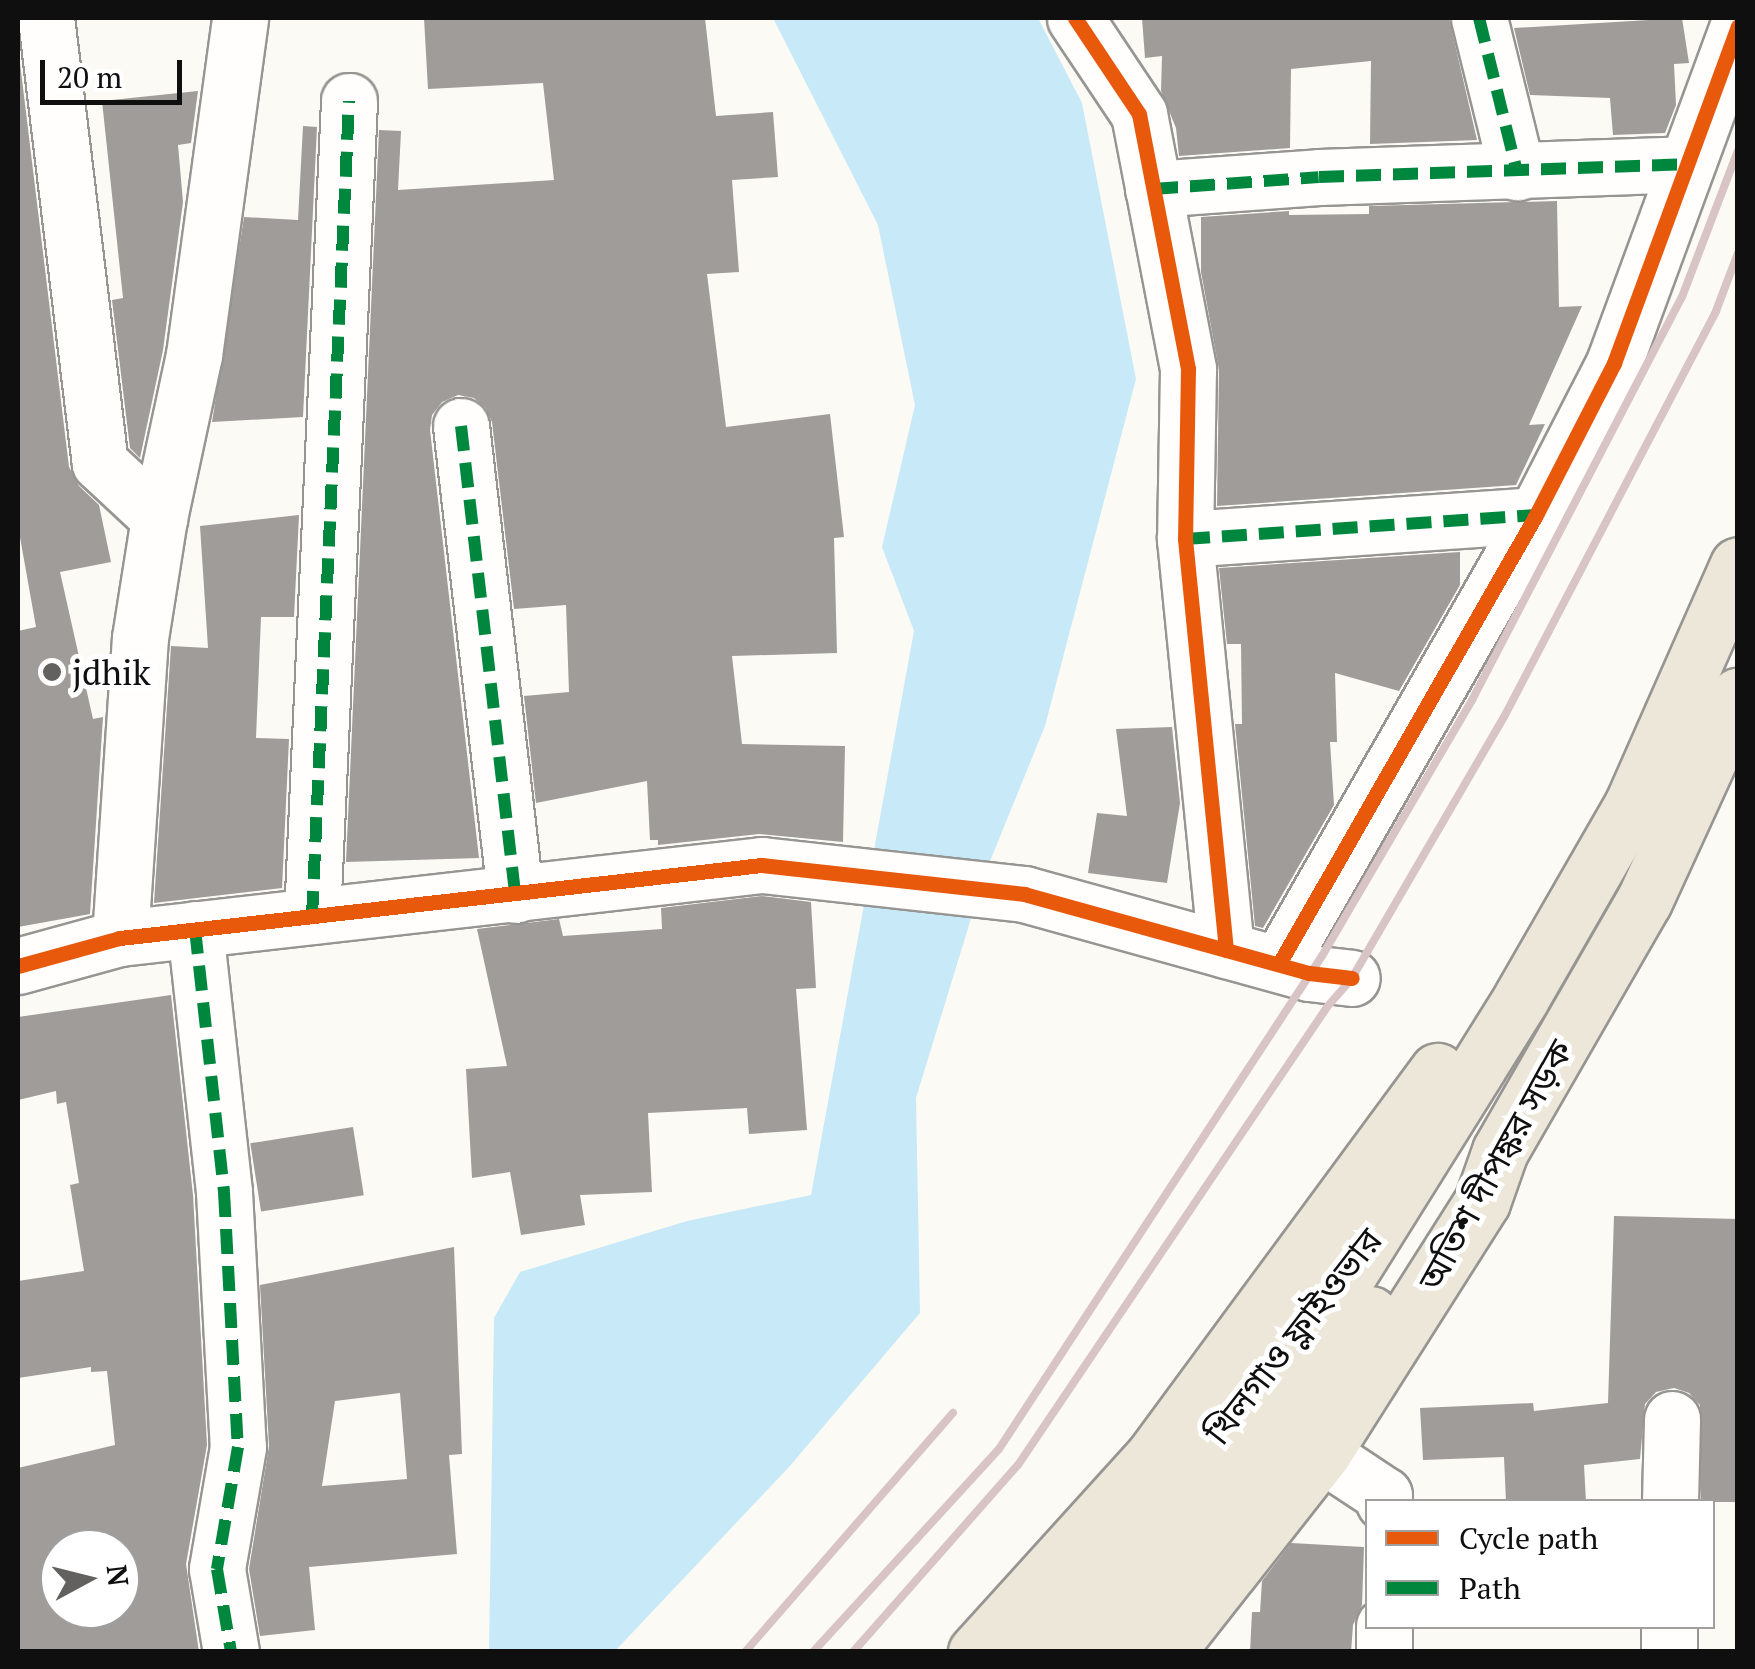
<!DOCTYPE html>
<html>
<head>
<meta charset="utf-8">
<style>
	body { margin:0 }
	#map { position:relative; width:1755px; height:1669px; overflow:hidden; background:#fcfaf4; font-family:"PT Serif","Noto Sans Bengali",serif }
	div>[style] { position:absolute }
	.water>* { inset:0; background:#c8e9f8 }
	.building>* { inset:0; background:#9f9c99; transform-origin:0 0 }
	.roads { filter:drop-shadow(2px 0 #969592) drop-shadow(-2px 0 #969592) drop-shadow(0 2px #969592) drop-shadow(0 -2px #969592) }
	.street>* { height:55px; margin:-27.5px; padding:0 27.5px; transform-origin:27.5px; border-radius:27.5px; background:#fffefd }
	.primary>* { height:55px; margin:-27.5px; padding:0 27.5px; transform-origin:27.5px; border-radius:27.5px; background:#ede7d9 }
	.rail>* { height:8px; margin:-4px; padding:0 4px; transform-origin:4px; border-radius:4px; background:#d9c4c5 }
	.quiet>* { height:12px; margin-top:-6px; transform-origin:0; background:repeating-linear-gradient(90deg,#00873e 0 25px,transparent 0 37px) }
	.cycleway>* { height:15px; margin:-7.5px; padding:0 7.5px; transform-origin:7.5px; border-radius:7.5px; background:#e8590c }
	.dots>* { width:28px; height:28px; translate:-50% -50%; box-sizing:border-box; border:5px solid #fff; border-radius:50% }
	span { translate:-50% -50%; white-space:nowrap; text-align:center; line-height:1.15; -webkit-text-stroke:10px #fff; paint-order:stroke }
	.poi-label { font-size:35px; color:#0f0f0f }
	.left { translate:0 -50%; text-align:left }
	.street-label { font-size:35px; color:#0f0f0f }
	.frame { position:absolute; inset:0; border:20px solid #0f0f0f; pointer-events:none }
	.legend { position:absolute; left:1365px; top:1499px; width:350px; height:130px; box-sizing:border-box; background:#fff; border:2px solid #9f9f9f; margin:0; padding:12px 18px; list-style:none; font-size:30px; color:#0f0f0f }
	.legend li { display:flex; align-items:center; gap:20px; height:50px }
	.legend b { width:50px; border:2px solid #9f9f9f }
	.north { position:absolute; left:40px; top:1529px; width:100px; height:100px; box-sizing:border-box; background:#fff; border:2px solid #9f9f9f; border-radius:50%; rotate:83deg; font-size:28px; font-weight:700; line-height:40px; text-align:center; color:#0f0f0f }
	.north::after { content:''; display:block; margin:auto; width:35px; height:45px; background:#62615f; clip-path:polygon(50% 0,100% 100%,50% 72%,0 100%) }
	.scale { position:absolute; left:40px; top:60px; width:142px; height:45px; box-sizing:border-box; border:5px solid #0f0f0f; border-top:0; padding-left:12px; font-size:30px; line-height:35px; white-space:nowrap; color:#0f0f0f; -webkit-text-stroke:8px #fff; paint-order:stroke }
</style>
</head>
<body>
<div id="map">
	<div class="water">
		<i style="clip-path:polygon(773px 18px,1038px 18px,1082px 103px,1136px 379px,1045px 726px,984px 876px,916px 1098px,920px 1313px,789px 1467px,615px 1651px,489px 1652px,494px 1318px,520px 1272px,687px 1221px,811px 1195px,914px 631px,882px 547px,915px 405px,878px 225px)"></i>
	</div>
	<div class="building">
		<i style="clip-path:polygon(424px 18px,705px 18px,716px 116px,773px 112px,778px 177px,732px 180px,739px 272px,707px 274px,726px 427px,830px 414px,844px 537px,834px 538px,837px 653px,732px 656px,742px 744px,845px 746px,843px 842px,759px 834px,658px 845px,658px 840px,650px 840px,647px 781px,536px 803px,524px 696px,569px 692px,566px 605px,514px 609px,492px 422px,485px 407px,474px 398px,458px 395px,442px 402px,432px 415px,430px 430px,479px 858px,346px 862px,379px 130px,401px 131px,398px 190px,554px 180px,543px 83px,428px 89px)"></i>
		<i style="clip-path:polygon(1142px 18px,1449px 18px,1477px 140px,1370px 144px,1371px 61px,1291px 69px,1290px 148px,1179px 156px,1176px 128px,1161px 91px,1162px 56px,1145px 58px)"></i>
		<i style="clip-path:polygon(1682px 18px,1689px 63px,1674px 64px,1676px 105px,1665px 133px,1613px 135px,1610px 98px,1530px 95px,1514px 28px)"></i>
		<i style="clip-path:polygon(20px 63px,69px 467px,79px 486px,99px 505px,111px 562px,60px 572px,93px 719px,103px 717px,90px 914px,18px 927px,18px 631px,36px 627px,18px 526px)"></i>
		<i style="clip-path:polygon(198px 91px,191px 143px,178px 145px,183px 202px,163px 350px,140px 458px,130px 448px,112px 300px,123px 298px,102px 101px)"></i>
		<i style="clip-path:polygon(303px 126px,317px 127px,303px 417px,212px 422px,244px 217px,298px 220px)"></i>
		<i style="clip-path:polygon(1557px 201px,1559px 307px,1582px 306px,1529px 425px,1545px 424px,1516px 485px,1217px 506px,1219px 370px,1201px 272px,1201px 217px,1289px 211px,1289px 215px,1369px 214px,1369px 206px)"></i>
		<i style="clip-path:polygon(299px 515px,294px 617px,261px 617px,256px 738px,289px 739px,282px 888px,154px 903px,171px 646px,208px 648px,200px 526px)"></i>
		<i style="clip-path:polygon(1460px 552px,1460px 585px,1399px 691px,1335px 673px,1337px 742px,1330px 742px,1334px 805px,1263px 928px,1255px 926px,1235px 724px,1242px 724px,1241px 644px,1227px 644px,1219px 568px)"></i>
		<i style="clip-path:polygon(1172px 727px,1180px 803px,1167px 883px,1088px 873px,1097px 813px,1127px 816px,1116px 729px)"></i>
		<i style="clip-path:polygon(762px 896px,811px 902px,816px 988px,796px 989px,807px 1130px,749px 1134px,747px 1108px,648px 1113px,652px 1192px,580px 1195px,585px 1225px,521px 1235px,510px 1172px,472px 1178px,466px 1069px,507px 1066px,477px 929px,559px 919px,563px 936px,662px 929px,661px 908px)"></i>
		<i style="clip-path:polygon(evenodd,171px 995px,193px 1195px,207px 1445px,186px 1564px,199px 1652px,18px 1652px,18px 1468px,115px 1445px,107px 1371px,91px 1372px,91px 1367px,18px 1378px,18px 1281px,84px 1271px,70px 1185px,79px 1183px,66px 1102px,57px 1104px,56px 1091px,18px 1100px,18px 1017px,171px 995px,60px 1549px,120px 1549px,120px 1609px,60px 1609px,60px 1549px)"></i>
		<i style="left:353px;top:1127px;width:69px;height:104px;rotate:81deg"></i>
		<i style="clip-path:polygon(1614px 1216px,1738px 1219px,1738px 1502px,1701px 1502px,1700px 1405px,1689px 1393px,1674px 1388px,1656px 1392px,1645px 1404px,1640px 1459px,1584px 1465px,1586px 1502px,1506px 1502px,1504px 1457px,1423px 1460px,1420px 1408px,1533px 1403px,1534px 1411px,1608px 1403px)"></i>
		<i style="clip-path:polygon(evenodd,454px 1247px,462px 1454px,449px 1455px,457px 1554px,309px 1567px,315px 1630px,260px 1636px,249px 1569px,269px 1446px,260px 1285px,454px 1247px,400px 1393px,407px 1479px,322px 1486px,335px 1401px,400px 1393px)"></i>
		<i style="clip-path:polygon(1291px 1543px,1364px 1547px,1362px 1605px,1353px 1625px,1351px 1652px,1250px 1652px,1252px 1612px,1260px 1612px,1262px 1581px)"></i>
	</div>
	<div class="roads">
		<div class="street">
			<i style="left:46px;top:18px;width:448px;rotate:83.1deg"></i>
			<i style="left:100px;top:463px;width:81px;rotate:43deg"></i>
			<i style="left:1075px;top:18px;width:115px;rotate:56.3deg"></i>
			<i style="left:1139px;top:114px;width:260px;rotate:79.1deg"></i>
			<i style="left:1188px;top:369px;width:170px;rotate:91deg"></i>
			<i style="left:1185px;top:539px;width:413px;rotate:84.3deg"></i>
			<i style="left:1479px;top:18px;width:159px;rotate:76.1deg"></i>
			<i style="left:1153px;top:189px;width:166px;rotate:-4.1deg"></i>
			<i style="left:1319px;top:177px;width:367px;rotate:-2deg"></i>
			<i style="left:461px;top:426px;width:472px;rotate:83.4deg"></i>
			<i style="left:1185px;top:539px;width:352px;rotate:-3.9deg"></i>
			<i style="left:312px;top:916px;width:816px;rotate:-87.4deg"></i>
			<i style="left:195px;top:929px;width:265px;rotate:83.7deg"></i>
			<i style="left:224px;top:1192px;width:255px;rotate:86.9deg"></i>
			<i style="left:238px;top:1447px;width:124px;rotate:99.8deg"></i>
			<i style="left:217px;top:1569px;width:84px;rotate:80.4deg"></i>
			<i style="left:120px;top:938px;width:301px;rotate:-86.2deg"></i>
			<i style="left:140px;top:638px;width:121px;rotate:-81deg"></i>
			<i style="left:159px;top:518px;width:167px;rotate:-77.9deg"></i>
			<i style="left:194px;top:355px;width:340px;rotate:-82.2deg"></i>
			<i style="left:1280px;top:962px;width:515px;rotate:-60.2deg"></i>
			<i style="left:1536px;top:515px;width:171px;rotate:-62.8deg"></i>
			<i style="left:1614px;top:363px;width:359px;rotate:-69.8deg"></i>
			<i style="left:18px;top:966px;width:106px;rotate:-15.4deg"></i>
			<i style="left:120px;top:938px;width:646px;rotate:-6.49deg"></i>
			<i style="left:762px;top:865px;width:264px;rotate:6.3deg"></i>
			<i style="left:1024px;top:894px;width:296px;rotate:15.5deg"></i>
			<i style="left:1309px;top:973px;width:43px;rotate:6.6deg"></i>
			<i style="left:1322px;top:1454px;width:74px;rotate:33.5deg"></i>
			<i style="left:1384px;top:1495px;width:7px;rotate:90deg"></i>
			<i style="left:1670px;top:1502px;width:83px;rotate:-88.6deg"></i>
			<i style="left:1669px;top:1626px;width:26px;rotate:90deg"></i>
			<i style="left:1384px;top:1652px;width:26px;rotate:-90deg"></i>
		</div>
		<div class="primary">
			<i style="left:976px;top:1652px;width:262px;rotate:-47.8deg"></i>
			<i style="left:1152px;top:1458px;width:481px;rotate:-53.6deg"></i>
			<i style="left:1034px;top:1652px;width:485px;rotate:-50.1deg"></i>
			<i style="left:1345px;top:1280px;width:332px;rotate:-58deg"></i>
			<i style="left:1521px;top:998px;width:223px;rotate:-60.1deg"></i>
			<i style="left:1632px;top:805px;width:262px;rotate:-66.2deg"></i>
			<i style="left:1100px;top:1652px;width:244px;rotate:-49.7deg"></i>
			<i style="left:1258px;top:1466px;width:189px;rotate:-53.4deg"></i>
			<i style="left:1166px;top:1652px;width:252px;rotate:-51.8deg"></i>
			<i style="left:1322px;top:1454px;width:299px;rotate:-57.6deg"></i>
			<i style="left:1482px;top:1202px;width:54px;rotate:-70.6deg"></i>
			<i style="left:1500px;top:1151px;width:289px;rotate:-60.1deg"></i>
			<i style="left:1644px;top:901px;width:226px;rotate:-65.4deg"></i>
		</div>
	</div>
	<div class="rail">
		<i style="left:745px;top:1652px;width:317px;rotate:-49deg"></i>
		<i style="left:813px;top:1652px;width:275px;rotate:-47.5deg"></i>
		<i style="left:999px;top:1449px;width:589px;rotate:-56.77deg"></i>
		<i style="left:1322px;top:956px;width:297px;rotate:-59.6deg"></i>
		<i style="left:1472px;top:700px;width:454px;rotate:-62.5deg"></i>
		<i style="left:1682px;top:297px;width:157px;rotate:-69.1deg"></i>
		<i style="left:853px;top:1652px;width:249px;rotate:-48.6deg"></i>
		<i style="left:1018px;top:1465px;width:552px;rotate:-55.99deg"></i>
		<i style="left:1327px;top:1007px;width:38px;rotate:-49deg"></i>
		<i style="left:1352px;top:978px;width:302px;rotate:-59.8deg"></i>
		<i style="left:1504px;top:717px;width:458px;rotate:-62.4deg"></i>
		<i style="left:1716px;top:311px;width:62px;rotate:-69.2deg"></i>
	</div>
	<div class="quiet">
		<i style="left:1479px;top:18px;width:159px;rotate:76.1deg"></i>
		<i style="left:1153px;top:189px;width:166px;rotate:-4.1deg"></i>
		<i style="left:1319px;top:177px;width:367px;rotate:-2deg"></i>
		<i style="left:461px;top:426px;width:472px;rotate:83.4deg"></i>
		<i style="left:1185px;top:539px;width:352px;rotate:-3.9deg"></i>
		<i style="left:312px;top:916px;width:816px;rotate:-87.4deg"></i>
		<i style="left:195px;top:929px;width:265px;rotate:83.7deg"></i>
		<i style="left:224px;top:1192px;width:255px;rotate:86.9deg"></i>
		<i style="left:238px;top:1447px;width:124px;rotate:99.8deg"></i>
		<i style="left:217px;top:1569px;width:84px;rotate:80.4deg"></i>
	</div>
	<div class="cycleway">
		<i style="left:1075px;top:18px;width:115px;rotate:56.3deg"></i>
		<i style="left:1139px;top:114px;width:260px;rotate:79.1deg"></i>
		<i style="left:1188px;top:369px;width:170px;rotate:91deg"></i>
		<i style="left:1185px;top:539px;width:413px;rotate:84.3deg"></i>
		<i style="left:1280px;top:962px;width:515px;rotate:-60.2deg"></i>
		<i style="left:1536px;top:515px;width:171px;rotate:-62.8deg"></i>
		<i style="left:1614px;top:363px;width:359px;rotate:-69.8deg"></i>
		<i style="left:18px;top:966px;width:106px;rotate:-15.4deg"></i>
		<i style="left:120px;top:938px;width:646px;rotate:-6.49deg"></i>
		<i style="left:762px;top:865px;width:264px;rotate:6.3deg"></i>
		<i style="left:1024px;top:894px;width:296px;rotate:15.5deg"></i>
		<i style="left:1309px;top:973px;width:43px;rotate:6.6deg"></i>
	</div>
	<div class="dots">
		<i style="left:52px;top:672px;background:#62615f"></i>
	</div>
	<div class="poi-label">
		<span class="left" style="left:72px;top:672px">jdhik</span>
	</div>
	<div class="street-label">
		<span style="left:1495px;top:1165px;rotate:-61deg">অতিশ দীপঙ্কর সড়ক</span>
		<span style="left:1293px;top:1336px;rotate:-52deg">খিলগাও ফ্লাইওভার</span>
	</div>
	<div class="frame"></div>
	<ul class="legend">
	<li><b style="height:12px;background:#e8590c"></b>Cycle path</li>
	<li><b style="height:12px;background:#00873e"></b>Path</li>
	</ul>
	<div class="north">N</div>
	<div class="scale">20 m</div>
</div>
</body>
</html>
